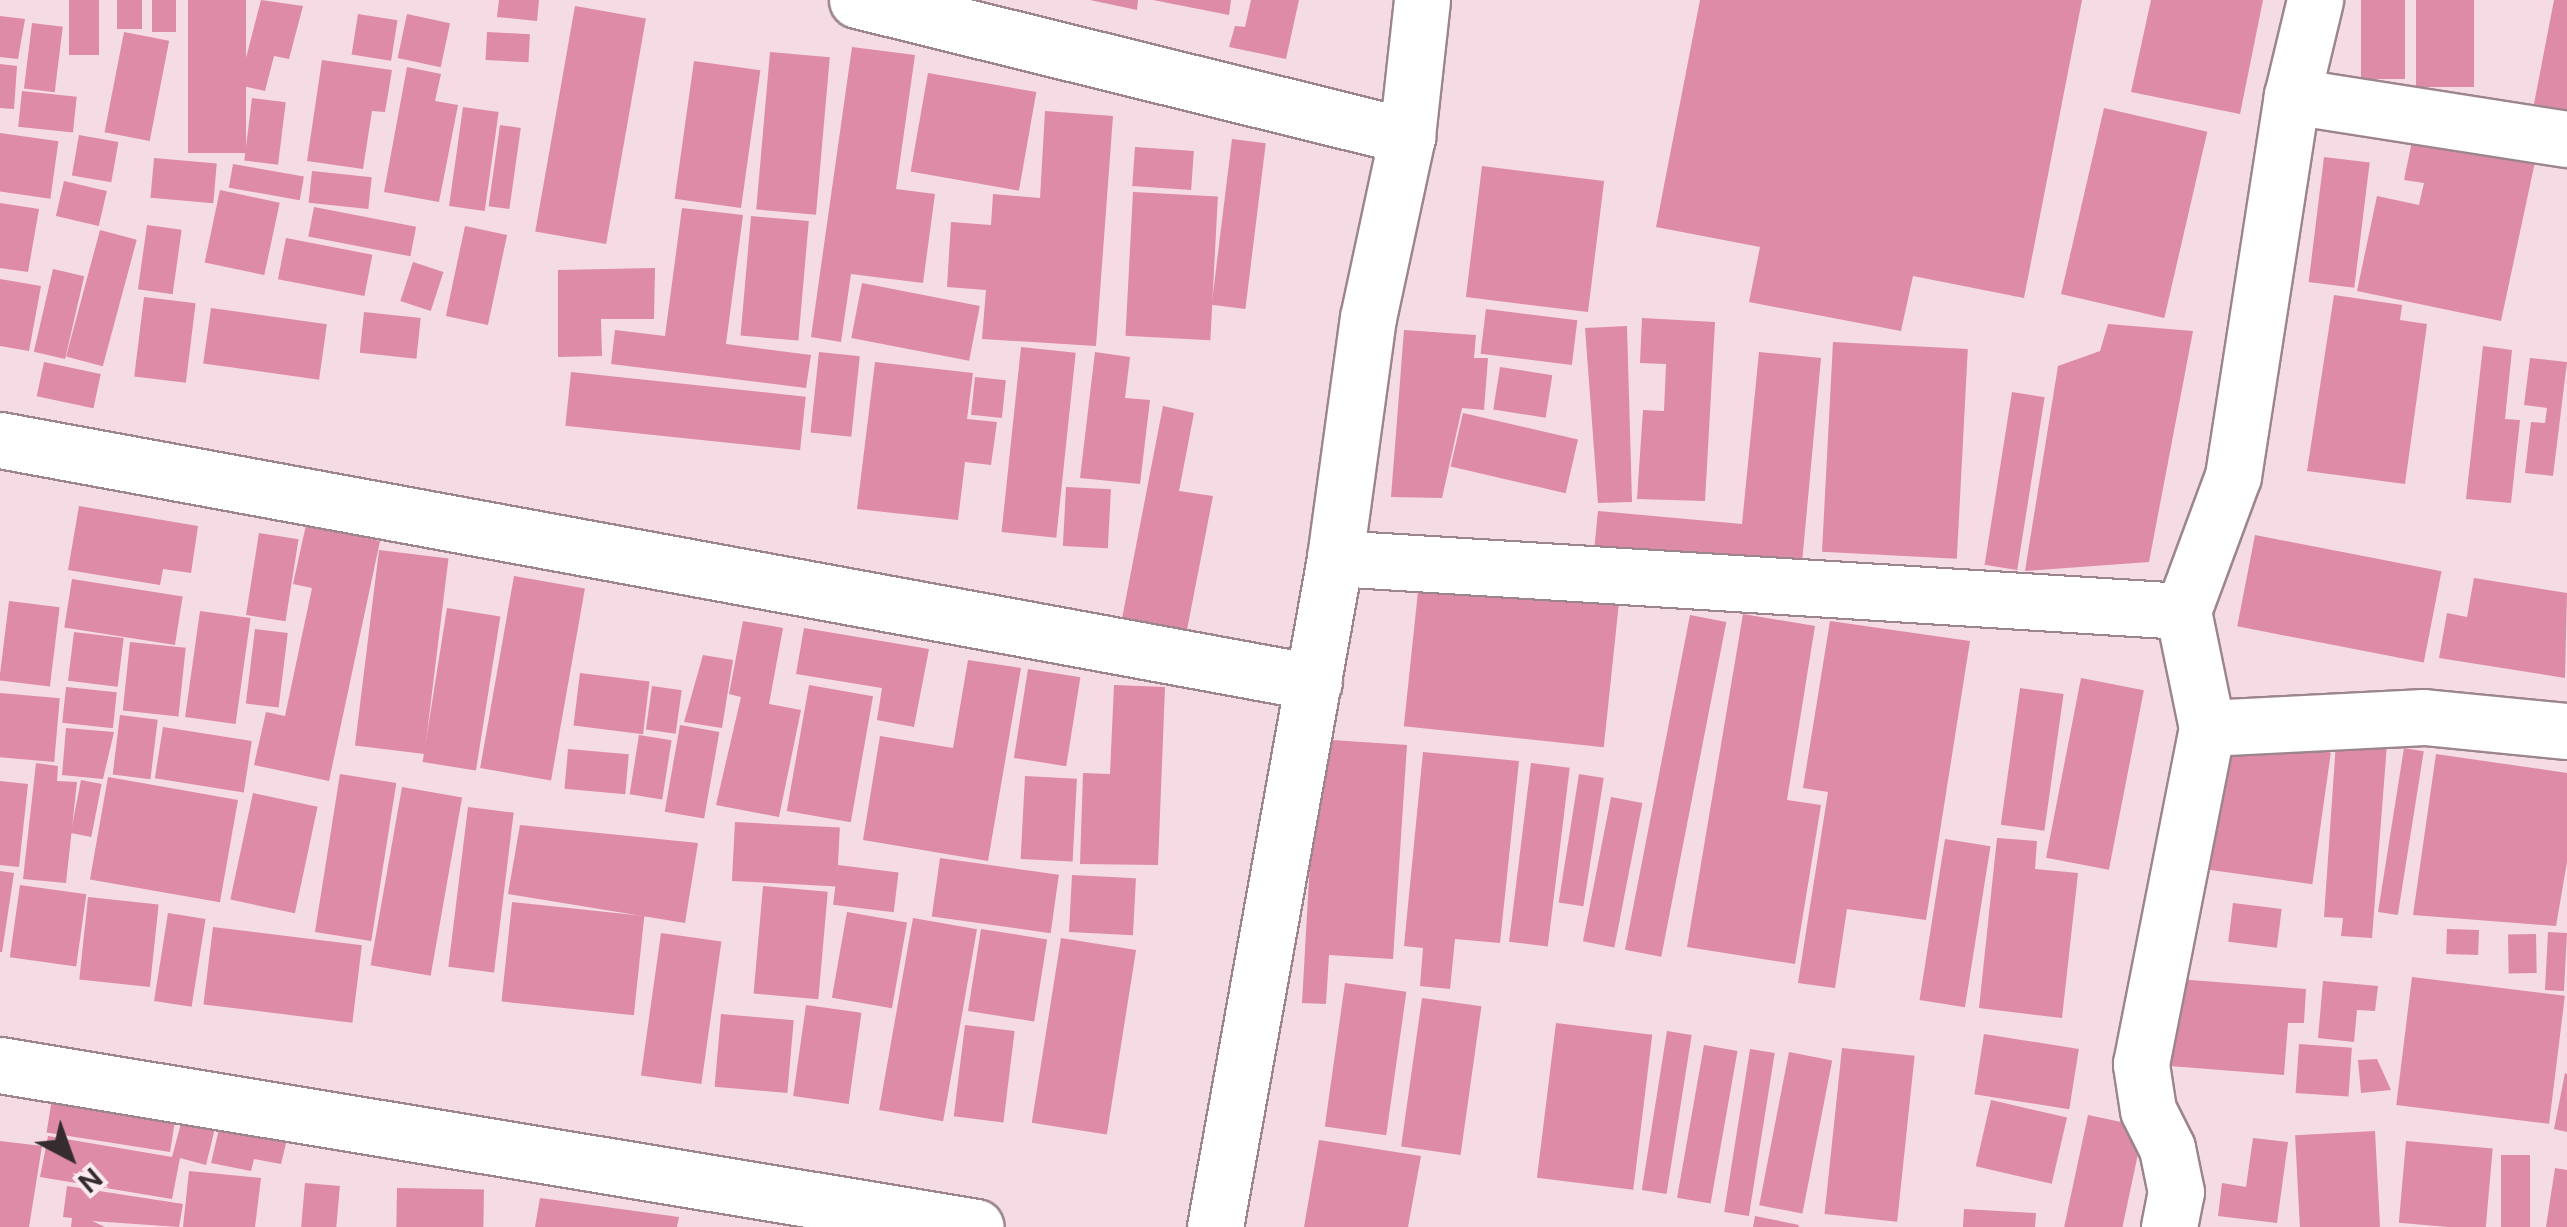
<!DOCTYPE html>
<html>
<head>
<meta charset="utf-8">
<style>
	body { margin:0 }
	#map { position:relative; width:2567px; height:1227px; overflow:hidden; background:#f5dbe3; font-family:"DM Sans",sans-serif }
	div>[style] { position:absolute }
	.building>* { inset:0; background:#dd8ba7; transform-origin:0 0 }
	.roads { filter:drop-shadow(2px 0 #9d858c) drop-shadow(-2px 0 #9d858c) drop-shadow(0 2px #9d858c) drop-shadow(0 -2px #9d858c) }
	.minor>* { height:55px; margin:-27.5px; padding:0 27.5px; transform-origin:27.5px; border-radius:27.5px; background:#fff }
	span { translate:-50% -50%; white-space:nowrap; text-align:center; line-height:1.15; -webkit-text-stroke:9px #fbebf0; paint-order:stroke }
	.north { position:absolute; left:20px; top:1107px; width:100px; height:100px; -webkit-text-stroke:8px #fbebf0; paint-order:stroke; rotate:139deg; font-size:28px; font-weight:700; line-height:40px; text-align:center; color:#362c2f }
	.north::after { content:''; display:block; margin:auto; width:35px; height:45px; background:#362c2f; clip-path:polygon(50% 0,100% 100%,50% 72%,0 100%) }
</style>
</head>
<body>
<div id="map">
	<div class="building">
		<i style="left:69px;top:0;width:30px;height:55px"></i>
		<i style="left:117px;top:0;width:25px;height:29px"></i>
		<i style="left:152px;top:0;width:24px;height:32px"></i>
		<i style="left:188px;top:0;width:58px;height:153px"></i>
		<i style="clip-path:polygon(261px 0,303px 6px,289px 59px,274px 56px,265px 91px,239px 85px)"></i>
		<i style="clip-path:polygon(499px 0,539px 0,537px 21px,497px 17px)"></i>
		<i style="clip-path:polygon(1090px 0,1138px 0,1137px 10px)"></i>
		<i style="clip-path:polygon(1153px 0,1231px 0,1229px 15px)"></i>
		<i style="clip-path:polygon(1251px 0,1299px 0,1286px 59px,1229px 47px,1235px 26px,1245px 27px)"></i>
		<i style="clip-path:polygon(1700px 0,2082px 0,2024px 298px,1913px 276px,1901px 331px,1749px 302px,1760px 247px,1656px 227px)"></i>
		<i style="clip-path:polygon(2151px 0,2263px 0,2240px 114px,2131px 92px)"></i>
		<i style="left:2361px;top:0;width:44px;height:79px"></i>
		<i style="left:2416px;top:0;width:58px;height:87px"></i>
		<i style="clip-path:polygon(2554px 0,2567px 0,2567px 110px,2534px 104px)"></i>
		<i style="left:575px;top:6px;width:72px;height:229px;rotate:10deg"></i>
		<i style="left:358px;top:14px;width:40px;height:41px;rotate:9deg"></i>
		<i style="left:407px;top:14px;width:44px;height:45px;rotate:12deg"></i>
		<i style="clip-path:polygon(0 16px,25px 19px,18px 59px,0 57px)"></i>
		<i style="left:32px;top:23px;width:31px;height:66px;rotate:7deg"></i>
		<i style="left:124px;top:32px;width:46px;height:102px;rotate:11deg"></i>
		<i style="left:487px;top:32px;width:43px;height:28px;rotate:3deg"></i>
		<i style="clip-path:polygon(852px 47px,915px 55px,896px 189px,935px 194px,923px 283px,851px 274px,841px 342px,811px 337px)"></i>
		<i style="left:770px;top:52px;width:60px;height:158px;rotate:5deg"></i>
		<i style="clip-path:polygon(322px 60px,392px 70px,385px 112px,372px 111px,363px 169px,307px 161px)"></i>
		<i style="left:694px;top:61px;width:67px;height:139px;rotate:8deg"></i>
		<i style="clip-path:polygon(0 64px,17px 66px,14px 109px,0 108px)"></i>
		<i style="clip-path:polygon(407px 67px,441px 74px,435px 101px,458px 105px,439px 202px,384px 192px)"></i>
		<i style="left:928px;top:73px;width:110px;height:100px;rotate:10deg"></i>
		<i style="left:22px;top:91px;width:55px;height:36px;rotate:6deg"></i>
		<i style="left:252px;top:98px;width:34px;height:63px;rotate:7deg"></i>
		<i style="left:463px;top:107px;width:36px;height:100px;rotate:8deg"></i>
		<i style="left:2104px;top:108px;width:106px;height:191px;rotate:13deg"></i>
		<i style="clip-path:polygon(1045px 111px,1113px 116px,1096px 346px,982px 339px,986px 290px,947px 287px,951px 222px,991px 225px,993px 194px,1040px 198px)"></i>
		<i style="clip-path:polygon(2417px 117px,2539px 143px,2501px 321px,2357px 291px,2377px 196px,2419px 205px,2424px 183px,2404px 180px)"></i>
		<i style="left:500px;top:125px;width:21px;height:82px;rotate:8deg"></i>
		<i style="left:0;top:133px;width:59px;height:58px;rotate:8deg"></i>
		<i style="left:79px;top:135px;width:40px;height:41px;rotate:10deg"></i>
		<i style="left:1232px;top:139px;width:34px;height:167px;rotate:7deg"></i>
		<i style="left:1135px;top:147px;width:59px;height:39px;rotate:4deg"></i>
		<i style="left:2324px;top:157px;width:46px;height:126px;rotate:7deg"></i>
		<i style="left:154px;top:158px;width:63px;height:40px;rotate:5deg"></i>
		<i style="left:233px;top:164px;width:72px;height:24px;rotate:10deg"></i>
		<i style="left:1482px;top:166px;width:123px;height:132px;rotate:7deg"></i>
		<i style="left:312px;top:171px;width:60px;height:32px;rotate:6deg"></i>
		<i style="left:64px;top:181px;width:44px;height:36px;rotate:13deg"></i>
		<i style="left:220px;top:190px;width:61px;height:74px;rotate:12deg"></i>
		<i style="left:1133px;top:192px;width:85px;height:144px;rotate:3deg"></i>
		<i style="clip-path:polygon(0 203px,39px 209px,28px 272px,0 268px)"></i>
		<i style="left:314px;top:207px;width:104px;height:30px;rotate:11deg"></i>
		<i style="clip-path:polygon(682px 208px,743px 215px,726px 344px,811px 355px,806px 388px,611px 364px,615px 330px,665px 336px)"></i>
		<i style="left:751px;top:216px;width:58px;height:120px;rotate:5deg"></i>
		<i style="left:147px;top:225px;width:35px;height:65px;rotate:8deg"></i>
		<i style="left:465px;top:226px;width:43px;height:92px;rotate:12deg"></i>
		<i style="left:100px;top:230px;width:38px;height:131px;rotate:15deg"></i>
		<i style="left:286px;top:238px;width:88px;height:42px;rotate:11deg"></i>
		<i style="left:413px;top:262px;width:32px;height:41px;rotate:18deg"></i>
		<i style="clip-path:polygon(655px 268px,654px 319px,601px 319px,602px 356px,558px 357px,558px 270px)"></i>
		<i style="left:53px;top:269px;width:32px;height:85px;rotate:13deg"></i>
		<i style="clip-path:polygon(0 279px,41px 286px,29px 351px,0 346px)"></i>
		<i style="left:862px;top:283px;width:120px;height:56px;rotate:11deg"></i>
		<i style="clip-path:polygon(2334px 295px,2402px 305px,2400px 320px,2427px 324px,2405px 484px,2307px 471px)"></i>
		<i style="left:144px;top:297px;width:52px;height:80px;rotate:7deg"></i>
		<i style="left:211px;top:308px;width:117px;height:56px;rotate:8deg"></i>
		<i style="left:1486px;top:309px;width:92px;height:45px;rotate:7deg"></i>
		<i style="left:364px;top:312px;width:57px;height:41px;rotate:6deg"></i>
		<i style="clip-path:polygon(1642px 318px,1715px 322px,1705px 501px,1637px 499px,1643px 410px,1664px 411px,1666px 364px,1640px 363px)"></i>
		<i style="clip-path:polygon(2108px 324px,2193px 331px,2149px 562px,2025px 571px,2058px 366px,2100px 351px)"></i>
		<i style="clip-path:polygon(1627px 326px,1632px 502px,1598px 503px,1585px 328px)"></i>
		<i style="clip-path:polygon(1404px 330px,1476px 335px,1474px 358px,1488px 358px,1484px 410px,1462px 408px,1442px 498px,1391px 497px)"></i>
		<i style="left:1833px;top:342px;width:135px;height:210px;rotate:3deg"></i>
		<i style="clip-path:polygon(2483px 346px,2512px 350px,2505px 419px,2520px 420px,2511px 503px,2466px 499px)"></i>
		<i style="left:1021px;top:347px;width:55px;height:186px;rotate:6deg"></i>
		<i style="left:819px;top:352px;width:41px;height:81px;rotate:6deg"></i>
		<i style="clip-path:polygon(1095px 352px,1130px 357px,1125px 398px,1150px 400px,1140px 484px,1080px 478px)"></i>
		<i style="clip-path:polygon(1759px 352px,1821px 358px,1802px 563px,1593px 561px,1598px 511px,1742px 524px)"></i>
		<i style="clip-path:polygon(2530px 358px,2567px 362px,2553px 476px,2525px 473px,2531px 422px,2545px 423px,2547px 408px,2524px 405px)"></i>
		<i style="left:44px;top:362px;width:58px;height:35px;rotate:12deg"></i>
		<i style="clip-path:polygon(875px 362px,973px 373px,967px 419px,997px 422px,991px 465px,965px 462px,958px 520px,857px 509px)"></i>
		<i style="left:1500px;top:367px;width:53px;height:43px;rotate:9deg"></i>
		<i style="left:571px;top:372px;width:236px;height:54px;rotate:6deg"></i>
		<i style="left:975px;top:377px;width:31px;height:38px;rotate:6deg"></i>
		<i style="left:2012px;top:392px;width:33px;height:175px;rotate:9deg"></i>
		<i style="clip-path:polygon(1163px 406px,1194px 413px,1179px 491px,1213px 496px,1185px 640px,1120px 629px)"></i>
		<i style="left:1463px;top:413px;width:118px;height:55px;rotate:13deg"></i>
		<i style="left:1066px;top:487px;width:45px;height:59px;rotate:3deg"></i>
		<i style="clip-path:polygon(79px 506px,198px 526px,191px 573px,163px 569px,160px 585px,68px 570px)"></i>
		<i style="clip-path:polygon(306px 525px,380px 541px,329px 781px,254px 765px,266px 712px,285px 716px,312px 588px,293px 584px)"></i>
		<i style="left:259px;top:533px;width:40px;height:83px;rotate:9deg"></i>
		<i style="left:2255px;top:535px;width:190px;height:93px;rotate:11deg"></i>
		<i style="left:379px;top:550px;width:70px;height:197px;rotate:7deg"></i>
		<i style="left:514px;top:576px;width:72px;height:195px;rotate:10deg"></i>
		<i style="clip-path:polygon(2474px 578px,2567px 593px,2565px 678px,2439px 658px,2447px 613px,2467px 617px)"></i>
		<i style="left:72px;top:579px;width:112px;height:49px;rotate:9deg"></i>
		<i style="left:1419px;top:582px;width:201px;height:145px;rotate:6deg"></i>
		<i style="left:9px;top:601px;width:51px;height:80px;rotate:7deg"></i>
		<i style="left:447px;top:608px;width:54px;height:156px;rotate:9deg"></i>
		<i style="left:200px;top:611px;width:51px;height:107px;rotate:8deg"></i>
		<i style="clip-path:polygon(1743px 614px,1815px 626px,1787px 800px,1821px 805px,1795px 964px,1687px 947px)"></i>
		<i style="left:1690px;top:615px;width:37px;height:341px;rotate:11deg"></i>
		<i style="clip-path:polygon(743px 621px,783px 628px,769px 704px,801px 710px,779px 817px,716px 805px,741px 697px,729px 694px)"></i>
		<i style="clip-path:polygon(1830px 621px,1970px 641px,1926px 920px,1847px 909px,1835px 988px,1798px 983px,1828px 792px,1803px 788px)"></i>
		<i style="clip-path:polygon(804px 628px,929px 649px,914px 727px,877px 720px,882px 688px,796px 674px)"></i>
		<i style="left:255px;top:629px;width:33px;height:75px;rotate:7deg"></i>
		<i style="left:74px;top:632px;width:50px;height:49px;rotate:7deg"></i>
		<i style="left:130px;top:642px;width:56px;height:69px;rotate:6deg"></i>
		<i style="clip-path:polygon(703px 655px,733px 660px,722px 728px,684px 722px)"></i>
		<i style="clip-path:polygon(968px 660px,1021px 668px,988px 861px,863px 840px,880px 736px,953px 748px)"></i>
		<i style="left:1028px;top:669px;width:53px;height:90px;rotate:9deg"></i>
		<i style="left:580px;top:673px;width:70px;height:53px;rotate:7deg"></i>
		<i style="left:2081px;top:678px;width:64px;height:183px;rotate:11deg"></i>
		<i style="left:809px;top:685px;width:65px;height:128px;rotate:10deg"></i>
		<i style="clip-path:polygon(1114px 685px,1165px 687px,1158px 865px,1080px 864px,1083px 773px,1110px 774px)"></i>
		<i style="left:652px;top:686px;width:30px;height:44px;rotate:8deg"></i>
		<i style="left:66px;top:687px;width:51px;height:36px;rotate:6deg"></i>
		<i style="left:2020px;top:688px;width:44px;height:138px;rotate:8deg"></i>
		<i style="left:0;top:693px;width:60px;height:64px;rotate:5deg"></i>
		<i style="left:120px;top:715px;width:38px;height:60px;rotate:7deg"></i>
		<i style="left:680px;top:725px;width:40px;height:88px;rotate:10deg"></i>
		<i style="left:163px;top:727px;width:90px;height:52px;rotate:9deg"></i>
		<i style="clip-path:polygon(66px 728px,114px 732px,103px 779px,62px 775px)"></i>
		<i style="left:639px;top:735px;width:33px;height:60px;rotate:9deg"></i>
		<i style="left:2213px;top:736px;width:119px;height:133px;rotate:8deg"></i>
		<i style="clip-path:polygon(1317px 739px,1407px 745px,1393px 959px,1329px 955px,1326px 1004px,1302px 1003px)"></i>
		<i style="clip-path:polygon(2336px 742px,2387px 744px,2372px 938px,2341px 936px,2343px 918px,2324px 917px)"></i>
		<i style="left:2404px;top:748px;width:20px;height:166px;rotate:9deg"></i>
		<i style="left:568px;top:749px;width:61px;height:40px;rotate:5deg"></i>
		<i style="clip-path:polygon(1423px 752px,1519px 761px,1500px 943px,1455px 939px,1450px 989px,1420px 986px,1423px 948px,1404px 946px)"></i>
		<i style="clip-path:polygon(2436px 754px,2567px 773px,2567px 862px,2556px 926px,2413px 915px)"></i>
		<i style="clip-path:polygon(36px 763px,58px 766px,57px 781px,77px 782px,66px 883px,23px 879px)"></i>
		<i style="left:1531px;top:763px;width:39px;height:180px;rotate:7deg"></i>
		<i style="left:340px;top:774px;width:57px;height:160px;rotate:9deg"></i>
		<i style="left:1579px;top:774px;width:25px;height:130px;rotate:9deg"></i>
		<i style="left:1025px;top:776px;width:52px;height:83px;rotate:3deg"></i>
		<i style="left:108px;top:777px;width:132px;height:104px;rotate:10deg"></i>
		<i style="left:81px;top:780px;width:21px;height:54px;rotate:11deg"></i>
		<i style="clip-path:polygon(0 781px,28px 784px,19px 867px,0 865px)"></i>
		<i style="left:402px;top:787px;width:61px;height:181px;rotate:10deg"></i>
		<i style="left:253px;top:793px;width:66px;height:109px;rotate:12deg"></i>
		<i style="left:1611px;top:797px;width:32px;height:147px;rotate:11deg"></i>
		<i style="left:468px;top:807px;width:46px;height:161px;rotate:7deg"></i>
		<i style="left:735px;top:822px;width:105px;height:59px;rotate:3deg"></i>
		<i style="clip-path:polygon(520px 825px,698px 843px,685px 923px,508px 894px)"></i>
		<i style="clip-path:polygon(1997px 838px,2037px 841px,2035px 869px,2078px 873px,2062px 1018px,1979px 1008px)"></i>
		<i style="left:1945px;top:839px;width:46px;height:163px;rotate:9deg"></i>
		<i style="left:940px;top:858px;width:120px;height:59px;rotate:8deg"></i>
		<i style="left:838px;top:865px;width:61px;height:40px;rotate:7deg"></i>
		<i style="clip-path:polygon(0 871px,14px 873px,2px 952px,0 952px)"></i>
		<i style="left:1072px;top:875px;width:64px;height:57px;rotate:3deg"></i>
		<i style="left:20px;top:885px;width:67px;height:73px;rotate:8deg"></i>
		<i style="left:763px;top:886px;width:65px;height:108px;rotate:5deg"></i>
		<i style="left:88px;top:897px;width:71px;height:83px;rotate:6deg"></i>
		<i style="left:512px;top:902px;width:133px;height:100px;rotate:6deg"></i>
		<i style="left:2233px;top:903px;width:49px;height:39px;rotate:7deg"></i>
		<i style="left:847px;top:912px;width:61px;height:87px;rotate:10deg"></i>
		<i style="left:168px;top:913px;width:38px;height:89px;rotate:9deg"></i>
		<i style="left:913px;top:918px;width:65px;height:195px;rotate:10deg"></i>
		<i style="left:213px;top:927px;width:150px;height:78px;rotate:7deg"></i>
		<i style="left:981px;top:929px;width:67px;height:83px;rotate:9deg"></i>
		<i style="left:2447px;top:929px;width:32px;height:25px;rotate:2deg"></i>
		<i style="left:2548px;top:932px;width:19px;height:58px;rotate:3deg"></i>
		<i style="left:661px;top:933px;width:61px;height:144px;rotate:8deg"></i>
		<i style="left:2536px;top:934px;width:39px;height:28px;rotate:89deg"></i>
		<i style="left:1061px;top:938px;width:76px;height:187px;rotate:9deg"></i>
		<i style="left:2412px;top:977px;width:154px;height:129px;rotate:7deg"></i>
		<i style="clip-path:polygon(2177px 979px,2306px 989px,2304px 1023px,2288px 1023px,2284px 1075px,2170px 1066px)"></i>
		<i style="clip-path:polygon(2323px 981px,2378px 986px,2375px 1011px,2357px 1010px,2354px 1042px,2318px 1038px)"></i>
		<i style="left:1345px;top:983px;width:62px;height:145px;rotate:8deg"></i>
		<i style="left:1422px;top:998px;width:60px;height:150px;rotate:8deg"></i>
		<i style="left:806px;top:1005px;width:56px;height:92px;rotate:8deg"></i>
		<i style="left:721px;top:1014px;width:73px;height:73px;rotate:5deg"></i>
		<i style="left:1556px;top:1023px;width:97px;height:156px;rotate:7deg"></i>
		<i style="left:965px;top:1025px;width:50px;height:92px;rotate:7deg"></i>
		<i style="left:1667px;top:1031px;width:25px;height:161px;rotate:9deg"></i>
		<i style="left:1984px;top:1034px;width:96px;height:61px;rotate:9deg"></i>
		<i style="left:2299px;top:1044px;width:53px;height:49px;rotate:4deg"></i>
		<i style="left:1704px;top:1045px;width:34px;height:155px;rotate:10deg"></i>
		<i style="left:1842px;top:1048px;width:73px;height:167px;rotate:6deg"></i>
		<i style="left:1750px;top:1049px;width:25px;height:165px;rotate:9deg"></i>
		<i style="left:1789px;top:1052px;width:44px;height:156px;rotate:11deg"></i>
		<i style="clip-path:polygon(2377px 1059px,2391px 1090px,2361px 1093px,2358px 1060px)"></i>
		<i style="clip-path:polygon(2565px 1073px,2567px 1074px,2567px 1132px,2554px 1129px)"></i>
		<i style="left:53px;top:1092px;width:125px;height:41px;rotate:9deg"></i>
		<i style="left:1991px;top:1100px;width:78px;height:68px;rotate:13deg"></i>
		<i style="clip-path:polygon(184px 1112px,217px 1120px,206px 1165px,180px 1158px,172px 1199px,40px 1177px,48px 1136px,172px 1157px)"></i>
		<i style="left:2088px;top:1115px;width:57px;height:115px;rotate:12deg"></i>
		<i style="clip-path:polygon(220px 1125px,287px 1139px,281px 1164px,254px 1159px,251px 1171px,211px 1163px)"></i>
		<i style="left:2375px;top:1131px;width:96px;height:80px;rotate:87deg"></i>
		<i style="clip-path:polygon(2253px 1138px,2288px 1142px,2277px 1223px,2218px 1216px,2222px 1183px,2246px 1187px)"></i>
		<i style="clip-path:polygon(1319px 1140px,1421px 1156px,1408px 1227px,1304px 1227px)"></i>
		<i style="clip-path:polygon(0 1141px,42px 1146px,29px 1227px,0 1227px)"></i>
		<i style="left:2406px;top:1141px;width:87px;height:82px;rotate:5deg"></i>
		<i style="left:2501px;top:1155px;width:29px;height:72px"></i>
		<i style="clip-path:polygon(2555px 1168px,2567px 1170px,2567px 1227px,2546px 1227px)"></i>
		<i style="clip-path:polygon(189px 1171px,261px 1178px,255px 1227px,183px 1227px)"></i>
		<i style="left:305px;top:1183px;width:35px;height:44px;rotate:5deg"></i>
		<i style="clip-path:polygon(67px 1186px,183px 1204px,179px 1227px,92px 1221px,105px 1227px,71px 1227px,72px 1218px,63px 1217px)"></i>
		<i style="left:397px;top:1188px;width:87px;height:39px;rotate:1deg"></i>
		<i style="clip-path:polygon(540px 1198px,679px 1217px,677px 1227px,535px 1227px)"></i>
		<i style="clip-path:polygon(1964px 1209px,2036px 1213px,2035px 1227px,1963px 1227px)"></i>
		<i style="clip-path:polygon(1755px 1216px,1799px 1225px,1798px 1227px,1753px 1227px)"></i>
	</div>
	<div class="roads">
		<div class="minor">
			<i style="left:857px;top:0;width:567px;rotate:13.89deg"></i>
			<i style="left:2292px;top:96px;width:278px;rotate:8.9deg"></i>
			<i style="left:0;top:440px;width:1336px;rotate:10.44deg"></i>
			<i style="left:1335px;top:558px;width:850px;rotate:3.58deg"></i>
			<i style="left:2183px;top:611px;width:119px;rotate:78.4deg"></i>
			<i style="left:2207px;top:728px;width:217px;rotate:-2.9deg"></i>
			<i style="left:2424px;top:717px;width:144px;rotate:5.6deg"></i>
			<i style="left:2183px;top:611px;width:144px;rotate:-69.7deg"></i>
			<i style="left:2233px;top:476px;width:385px;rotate:-81.2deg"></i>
			<i style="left:2292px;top:96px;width:99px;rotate:-76.5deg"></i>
			<i style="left:0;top:1065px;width:989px;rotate:9.42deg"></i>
			<i style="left:1215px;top:1227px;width:680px;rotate:-79.83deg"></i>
			<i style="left:1335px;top:558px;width:242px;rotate:-82.2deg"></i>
			<i style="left:1368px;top:318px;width:186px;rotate:-77.9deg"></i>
			<i style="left:1407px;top:136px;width:137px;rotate:-83.7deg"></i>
			<i style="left:2169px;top:1227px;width:36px;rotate:-79deg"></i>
			<i style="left:2176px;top:1192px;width:45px;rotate:-101.6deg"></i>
			<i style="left:2167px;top:1148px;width:42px;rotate:-116.6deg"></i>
			<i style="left:2148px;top:1110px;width:47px;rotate:-98.7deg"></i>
			<i style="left:2141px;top:1064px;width:342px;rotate:-78.9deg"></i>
		</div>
	</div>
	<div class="north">N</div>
</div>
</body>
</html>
